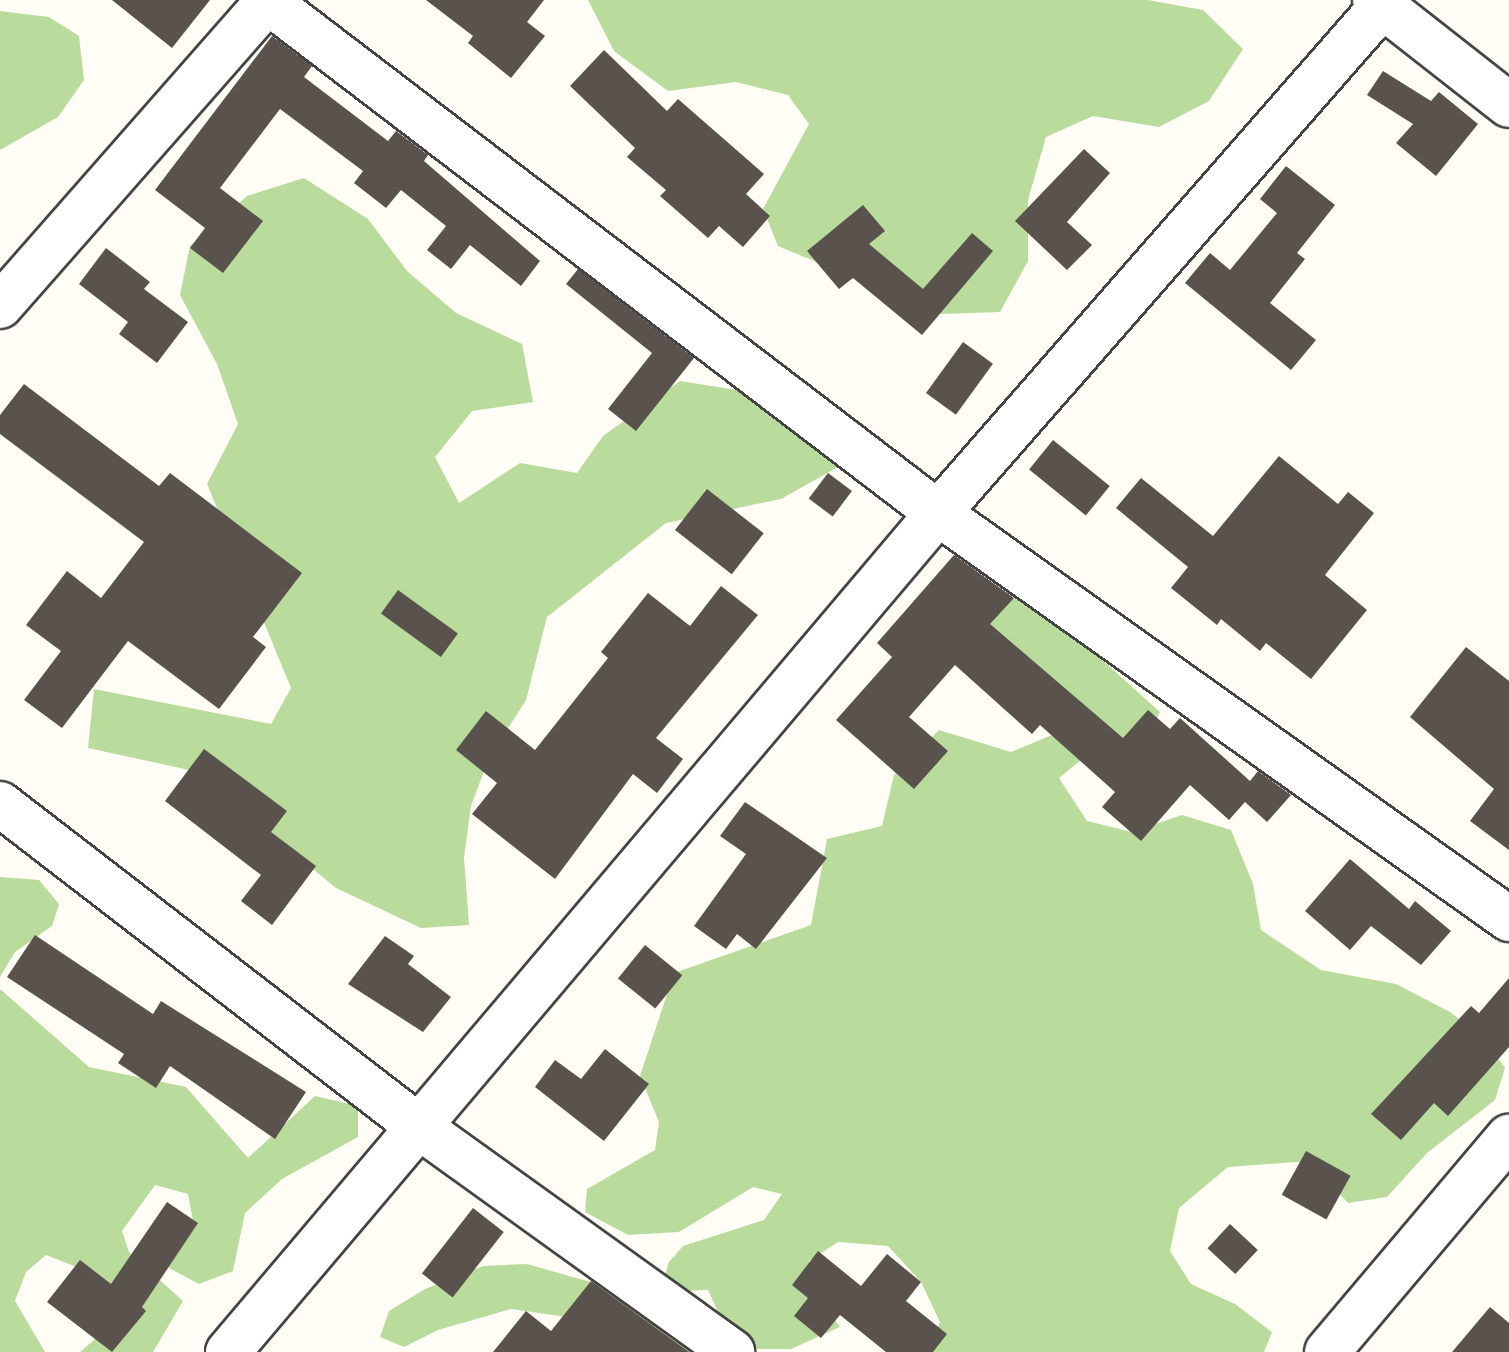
<!DOCTYPE html>
<html>
<head>
<meta charset="utf-8">
<style>
	body { margin:0 }
	#map { position:relative; width:1509px; height:1352px; overflow:hidden; background:#fffdf5; font-family:"IBM Plex Serif",serif }
	div>[style] { position:absolute }
	.forest>* { inset:0; background:#b9dc9c }
	.building>* { inset:0; background:#5a524d; transform-origin:0 0 }
	.roads { filter:drop-shadow(2px 0 #444) drop-shadow(-2px 0 #444) drop-shadow(0 2px #444) drop-shadow(0 -2px #444) }
	.minor>* { height:44px; margin:-22px; padding:0 22px; transform-origin:22px; border-radius:22px; background:#fff }
	span { translate:-50% -50%; white-space:nowrap; text-align:center; line-height:1.15; -webkit-text-stroke:8px #fff; paint-order:stroke }
</style>
</head>
<body>
<div id="map">
	<div class="forest">
		<i style="clip-path:polygon(588px 0,1148px 0,1203px 10px,1243px 49px,1209px 101px,1159px 127px,1093px 116px,1046px 137px,1028px 200px,1028px 261px,1000px 312px,941px 314px,778px 246px,763px 209px,809px 124px,788px 95px,736px 82px,668px 91px,614px 51px)"></i>
		<i style="clip-path:polygon(0 11px,49px 17px,79px 36px,84px 80px,58px 117px,0 150px)"></i>
		<i style="clip-path:polygon(304px 178px,368px 219px,407px 271px,456px 313px,522px 344px,533px 402px,472px 411px,435px 457px,459px 503px,520px 463px,577px 473px,603px 436px,680px 381px,775px 396px,838px 467px,781px 499px,666px 523px,547px 617px,526px 700px,489px 758px,471px 806px,464px 857px,469px 925px,421px 928px,336px 888px,194px 771px,88px 748px,94px 689px,271px 724px,291px 688px,207px 484px,238px 424px,217px 364px,180px 295px,190px 246px,247px 196px)"></i>
		<i style="clip-path:polygon(991px 593px,1042px 606px,1160px 712px,1148px 736px,1093px 750px,1059px 778px,1087px 821px,1132px 832px,1182px 815px,1231px 830px,1253px 884px,1261px 930px,1321px 970px,1396px 984px,1450px 1012px,1484px 1038px,1505px 1068px,1495px 1100px,1427px 1153px,1387px 1197px,1348px 1203px,1309px 1161px,1228px 1167px,1179px 1208px,1170px 1251px,1191px 1284px,1235px 1304px,1272px 1332px,1264px 1352px,928px 1352px,940px 1322px,921px 1282px,888px 1246px,838px 1242px,809px 1261px,812px 1287px,840px 1327px,791px 1349px,735px 1349px,708px 1290px,660px 1292px,669px 1262px,683px 1246px,764px 1220px,782px 1194px,753px 1187px,679px 1232px,628px 1235px,585px 1212px,587px 1189px,655px 1150px,659px 1122px,640px 1076px,674px 973px,811px 925px,827px 839px,882px 826px,894px 775px,939px 730px,1011px 752px,1064px 730px,956px 630px)"></i>
		<i style="clip-path:polygon(0 877px,39px 880px,59px 904px,52px 926px,15px 952px,0 977px)"></i>
		<i style="clip-path:polygon(0 989px,89px 1067px,186px 1087px,248px 1158px,315px 1096px,358px 1106px,358px 1137px,282px 1179px,245px 1213px,233px 1271px,199px 1284px,156px 1261px,193px 1221px,188px 1194px,155px 1185px,122px 1231px,129px 1252px,183px 1301px,153px 1352px,80px 1352px,109px 1327px,79px 1268px,46px 1255px,26px 1272px,15px 1301px,45px 1352px,0 1352px)"></i>
		<i style="clip-path:polygon(527px 1264px,640px 1296px,704px 1352px,653px 1352px,567px 1317px,511px 1309px,438px 1330px,404px 1347px,380px 1337px,389px 1311px,425px 1289px,483px 1266px)"></i>
	</div>
	<div class="building">
		<i style="clip-path:polygon(112px 0,210px 0,172px 48px)"></i>
		<i style="clip-path:polygon(426px 0,544px 0,527px 22px,545px 36px,511px 78px,468px 43px,473px 36px)"></i>
		<i style="clip-path:polygon(272px 36px,312px 66px,304px 77px,388px 141px,396px 131px,428px 155px,424px 161px,540px 261px,521px 286px,470px 245px,451px 269px,427px 250px,446px 226px,401px 190px,386px 208px,354px 183px,363px 171px,280px 109px,220px 188px,263px 221px,223px 273px,190px 248px,205px 228px,155px 190px)"></i>
		<i style="clip-path:polygon(604px 50px,667px 111px,678px 99px,764px 174px,746px 194px,770px 216px,743px 247px,719px 226px,708px 238px,660px 196px,666px 190px,627px 157px,635px 148px,570px 86px)"></i>
		<i style="clip-path:polygon(1383px 71px,1431px 101px,1439px 92px,1478px 124px,1436px 176px,1396px 143px,1413px 124px,1367px 95px)"></i>
		<i style="clip-path:polygon(1084px 149px,1110px 173px,1067px 222px,1092px 245px,1067px 270px,1015px 221px)"></i>
		<i style="clip-path:polygon(1286px 166px,1335px 205px,1297px 253px,1305px 259px,1270px 303px,1316px 340px,1291px 370px,1185px 283px,1210px 253px,1230px 270px,1277px 213px,1260px 199px)"></i>
		<i style="clip-path:polygon(863px 205px,885px 231px,869px 244px,923px 289px,972px 233px,993px 251px,922px 335px,853px 278px,839px 289px,807px 251px)"></i>
		<i style="clip-path:polygon(106px 248px,150px 282px,144px 289px,188px 322px,157px 363px,119px 334px,128px 322px,79px 284px)"></i>
		<i style="clip-path:polygon(578px 269px,694px 358px,636px 431px,608px 409px,652px 353px,566px 284px)"></i>
		<i style="left:963px;top:342px;width:37px;height:63px;rotate:36deg"></i>
		<i style="clip-path:polygon(24px 384px,159px 486px,170px 473px,302px 573px,253px 637px,266px 647px,219px 709px,128px 641px,62px 728px,24px 700px,61px 651px,26px 625px,67px 571px,101px 598px,144px 542px,0 434px,0 415px)"></i>
		<i style="left:1053px;top:440px;width:73px;height:38px;rotate:39deg"></i>
		<i style="clip-path:polygon(1279px 456px,1338px 504px,1348px 492px,1374px 513px,1325px 575px,1367px 610px,1311px 679px,1266px 643px,1260px 651px,1221px 619px,1217px 625px,1171px 588px,1188px 567px,1116px 508px,1141px 478px,1213px 536px)"></i>
		<i style="left:828px;top:473px;width:30px;height:32px;rotate:37deg"></i>
		<i style="left:707px;top:489px;width:72px;height:52px;rotate:38deg"></i>
		<i style="clip-path:polygon(954px 555px,1014px 598px,990px 624px,1123px 738px,1148px 710px,1170px 729px,1180px 718px,1250px 781px,1258px 771px,1291px 795px,1267px 822px,1245px 802px,1229px 820px,1190px 785px,1141px 841px,1102px 807px,1115px 792px,1040px 725px,1032px 734px,955px 665px,909px 717px,948px 751px,914px 789px,836px 720px,892px 657px,877px 643px)"></i>
		<i style="clip-path:polygon(721px 586px,758px 615px,656px 738px,683px 759px,657px 793px,633px 774px,555px 879px,472px 814px,497px 783px,456px 750px,486px 711px,535px 750px,608px 658px,601px 652px,648px 593px,690px 626px)"></i>
		<i style="left:398px;top:590px;width:74px;height:29px;rotate:36deg"></i>
		<i style="clip-path:polygon(1466px 647px,1509px 681px,1509px 850px,1470px 821px,1494px 789px,1410px 717px)"></i>
		<i style="clip-path:polygon(204px 749px,287px 811px,271px 832px,316px 866px,272px 925px,241px 901px,261px 875px,165px 801px)"></i>
		<i style="clip-path:polygon(745px 802px,827px 858px,756px 949px,737px 934px,726px 949px,694px 926px,746px 854px,720px 836px)"></i>
		<i style="clip-path:polygon(1350px 859px,1409px 909px,1415px 901px,1451px 931px,1421px 965px,1371px 926px,1350px 950px,1305px 911px)"></i>
		<i style="clip-path:polygon(35px 935px,153px 1014px,161px 1001px,306px 1092px,275px 1139px,170px 1066px,156px 1088px,118px 1063px,124px 1054px,7px 977px)"></i>
		<i style="clip-path:polygon(385px 936px,414px 956px,408px 964px,451px 997px,423px 1032px,348px 984px)"></i>
		<i style="left:645px;top:945px;width:48px;height:43px;rotate:39deg"></i>
		<i style="clip-path:polygon(1509px 978px,1509px 1047px,1448px 1116px,1434px 1103px,1401px 1140px,1371px 1114px,1471px 1006px,1479px 1013px)"></i>
		<i style="clip-path:polygon(605px 1049px,649px 1084px,604px 1141px,535px 1087px,555px 1060px,581px 1079px)"></i>
		<i style="left:1306px;top:1151px;width:51px;height:50px;rotate:29deg"></i>
		<i style="clip-path:polygon(167px 1202px,198px 1223px,142px 1307px,146px 1311px,112px 1352px,47px 1302px,80px 1260px,111px 1284px)"></i>
		<i style="left:473px;top:1208px;width:39px;height:83px;rotate:38deg"></i>
		<i style="left:1230px;top:1224px;width:38px;height:33px;rotate:43deg"></i>
		<i style="clip-path:polygon(818px 1251px,861px 1286px,887px 1254px,921px 1282px,906px 1301px,947px 1334px,933px 1352px,886px 1352px,840px 1315px,821px 1338px,794px 1316px,808px 1298px,792px 1285px)"></i>
		<i style="clip-path:polygon(591px 1281px,689px 1352px,493px 1352px,526px 1311px,551px 1331px)"></i>
		<i style="clip-path:polygon(1490px 1307px,1509px 1323px,1509px 1352px,1452px 1352px)"></i>
	</div>
	<div class="roads">
		<div class="minor">
			<i style="left:266px;top:0;width:845px;rotate:37.36deg"></i>
			<i style="left:938px;top:513px;width:701px;rotate:35.41deg"></i>
			<i style="left:1375px;top:0;width:170px;rotate:38.1deg"></i>
			<i style="left:0;top:306px;width:407px;rotate:-48.7deg"></i>
			<i style="left:0;top:804px;width:528px;rotate:37.61deg"></i>
			<i style="left:418px;top:1126px;width:387px;rotate:35.7deg"></i>
			<i style="left:228px;top:1352px;width:1099px;rotate:-49.76deg"></i>
			<i style="left:938px;top:513px;width:674px;rotate:-48.79deg"></i>
			<i style="left:1327px;top:1352px;width:282px;rotate:-49.8deg"></i>
		</div>
	</div>
</div>
</body>
</html>
